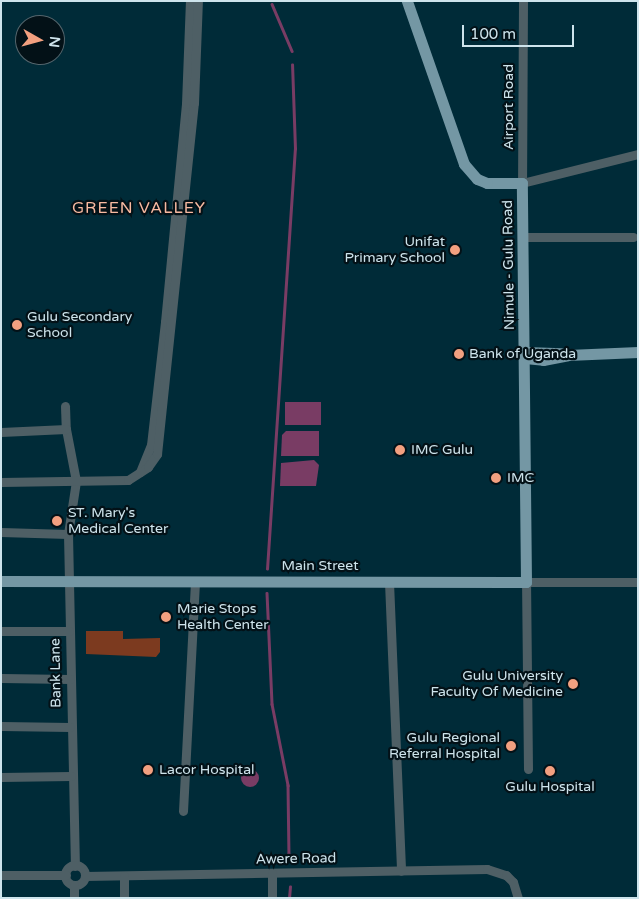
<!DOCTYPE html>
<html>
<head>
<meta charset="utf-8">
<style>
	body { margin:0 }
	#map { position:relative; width:639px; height:899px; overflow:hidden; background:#002b38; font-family:"Varela Round",sans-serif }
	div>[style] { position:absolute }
	.forest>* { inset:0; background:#7c3a1f }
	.water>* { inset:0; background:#793c64; transform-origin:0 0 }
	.round { border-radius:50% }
	.stream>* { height:2.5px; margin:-1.25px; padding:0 1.25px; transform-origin:1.25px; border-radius:1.25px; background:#793c64 }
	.minor>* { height:9px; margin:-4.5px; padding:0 4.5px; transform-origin:4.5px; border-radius:4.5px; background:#4e5f65 }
	.minor>.ring { margin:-4.5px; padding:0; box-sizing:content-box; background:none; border:9px solid #4e5f65; border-radius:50% }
	.major>* { height:11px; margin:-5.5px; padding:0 5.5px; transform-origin:5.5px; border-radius:5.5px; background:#7497a4 }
	.dots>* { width:14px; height:14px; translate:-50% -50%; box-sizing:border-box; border:2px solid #031117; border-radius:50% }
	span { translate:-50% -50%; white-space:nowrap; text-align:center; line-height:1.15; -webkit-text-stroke:4.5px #031117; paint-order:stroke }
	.street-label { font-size:14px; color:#cee4ec }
	.poi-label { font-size:14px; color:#cee4ec }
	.right { translate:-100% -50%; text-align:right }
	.left { translate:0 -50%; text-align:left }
	.quarter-label { font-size:16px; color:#f7b9a1; letter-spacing:1px }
	.frame { position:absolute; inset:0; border:2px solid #cee4ec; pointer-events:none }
	.north { position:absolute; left:15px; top:15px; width:50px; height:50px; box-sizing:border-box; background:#031117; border:1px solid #54656c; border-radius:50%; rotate:97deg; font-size:14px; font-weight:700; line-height:20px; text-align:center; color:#cee4ec }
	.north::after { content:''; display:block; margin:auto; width:18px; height:22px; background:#f2a080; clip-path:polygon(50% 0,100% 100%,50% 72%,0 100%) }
	.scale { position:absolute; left:462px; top:25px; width:112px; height:22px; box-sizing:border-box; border:2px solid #cee4ec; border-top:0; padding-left:6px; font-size:15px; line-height:18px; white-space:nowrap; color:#cee4ec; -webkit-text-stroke:4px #031117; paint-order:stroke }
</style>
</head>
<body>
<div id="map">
	<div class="forest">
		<i style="clip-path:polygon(86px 631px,123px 631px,123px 639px,160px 638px,160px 652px,156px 657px,86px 654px)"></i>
	</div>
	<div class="water">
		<i style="left:285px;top:402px;width:36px;height:23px"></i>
		<i style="clip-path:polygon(286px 431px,319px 431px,319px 456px,281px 456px,282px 435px)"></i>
		<i style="clip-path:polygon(314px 460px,319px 465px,316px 486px,280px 486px,281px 463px)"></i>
		<i class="round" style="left:241px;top:769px;width:18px;height:18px"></i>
	</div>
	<div class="stream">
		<i style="left:272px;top:4px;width:51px;rotate:66.9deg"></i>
		<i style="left:267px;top:569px;width:421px;rotate:-86.2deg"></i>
		<i style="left:295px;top:149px;width:84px;rotate:-92deg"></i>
		<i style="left:267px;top:593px;width:111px;rotate:87.4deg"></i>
		<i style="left:272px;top:704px;width:83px;rotate:78.8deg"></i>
		<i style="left:288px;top:785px;width:75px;rotate:89.2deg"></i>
		<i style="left:289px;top:898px;width:11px;rotate:-85deg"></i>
	</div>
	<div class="minor">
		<i style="left:523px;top:1px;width:182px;rotate:90.3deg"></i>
		<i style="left:522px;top:183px;width:120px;rotate:-14deg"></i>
		<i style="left:524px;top:237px;width:109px"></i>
		<i style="left:65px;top:406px;width:23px;rotate:88deg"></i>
		<i style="left:66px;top:429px;width:53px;rotate:79.1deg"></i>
		<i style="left:76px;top:481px;width:54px;rotate:98.6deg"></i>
		<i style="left:68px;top:534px;width:332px;rotate:88.8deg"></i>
		<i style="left:1px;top:432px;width:65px;rotate:-2.6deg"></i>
		<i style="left:140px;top:472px;width:29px;rotate:-68deg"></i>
		<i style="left:151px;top:445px;width:124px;rotate:-83.5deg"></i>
		<i style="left:165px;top:322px;width:219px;rotate:-84.5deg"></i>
		<i style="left:186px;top:104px;width:103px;rotate:-87.8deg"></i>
		<i style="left:1px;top:482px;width:127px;rotate:-0.9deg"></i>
		<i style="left:128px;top:480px;width:24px;rotate:-33deg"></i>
		<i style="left:148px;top:467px;width:16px;rotate:-55deg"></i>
		<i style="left:157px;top:454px;width:353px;rotate:-84deg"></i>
		<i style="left:194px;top:103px;width:102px;rotate:-87.8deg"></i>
		<i style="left:1px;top:532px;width:67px;rotate:1.7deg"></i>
		<i style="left:389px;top:582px;width:289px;rotate:87.6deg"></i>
		<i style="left:1px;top:631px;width:68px"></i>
		<i style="left:1px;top:678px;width:69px;rotate:0.8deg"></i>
		<i style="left:1px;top:726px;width:69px;rotate:0.8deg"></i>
		<i style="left:528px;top:769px;width:187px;rotate:-90.6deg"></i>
		<i style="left:526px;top:582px;width:112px"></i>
		<i style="left:1px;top:777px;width:70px;rotate:-0.8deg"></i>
		<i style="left:183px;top:811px;width:230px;rotate:-87deg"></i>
		<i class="ring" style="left:65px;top:865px;width:11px;height:11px"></i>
		<i style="left:1px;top:875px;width:65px"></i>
		<i style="left:85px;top:876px;width:402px;rotate:-1deg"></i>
		<i style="left:487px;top:869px;width:20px;rotate:18deg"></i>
		<i style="left:506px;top:875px;width:10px;rotate:45deg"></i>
		<i style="left:513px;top:882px;width:17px;rotate:73deg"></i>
		<i style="left:74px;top:885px;width:13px;rotate:90deg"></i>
		<i style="left:124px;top:898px;width:22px;rotate:-90deg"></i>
		<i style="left:272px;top:898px;width:25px;rotate:-90deg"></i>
	</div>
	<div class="major">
		<i style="left:525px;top:352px;width:36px;rotate:2deg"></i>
		<i style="left:525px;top:358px;width:18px;rotate:6deg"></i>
		<i style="left:543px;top:360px;width:25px;rotate:-11deg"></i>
		<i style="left:568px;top:355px;width:70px;rotate:-2.5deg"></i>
		<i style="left:1px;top:581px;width:525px;rotate:0.11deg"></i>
		<i style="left:526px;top:582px;width:399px;rotate:-90.6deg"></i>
		<i style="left:522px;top:183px;width:35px;rotate:180deg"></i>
		<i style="left:487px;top:183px;width:11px;rotate:-158deg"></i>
		<i style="left:477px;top:179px;width:20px;rotate:-131deg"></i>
		<i style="left:464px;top:164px;width:173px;rotate:-109.3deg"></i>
	</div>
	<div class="dots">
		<i style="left:455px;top:250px;background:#f2a080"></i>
		<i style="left:17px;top:325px;background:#f2a080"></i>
		<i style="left:459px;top:354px;background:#f2a080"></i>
		<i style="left:400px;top:450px;background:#f2a080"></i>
		<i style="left:496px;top:478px;background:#f2a080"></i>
		<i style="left:57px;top:521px;background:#f2a080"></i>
		<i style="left:166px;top:617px;background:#f2a080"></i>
		<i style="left:573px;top:684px;background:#f2a080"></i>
		<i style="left:511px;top:746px;background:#f2a080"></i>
		<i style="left:148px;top:770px;background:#f2a080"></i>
		<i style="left:550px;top:771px;background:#f2a080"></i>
	</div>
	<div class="street-label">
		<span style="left:509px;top:107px;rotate:-90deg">Airport Road</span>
		<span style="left:509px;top:265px;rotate:-91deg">Nimule - Gulu Road</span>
		<span style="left:320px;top:566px">Main Street</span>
		<span style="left:56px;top:673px;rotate:-91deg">Bank Lane</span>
		<span style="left:296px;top:859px;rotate:-1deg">Awere Road</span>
	</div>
	<div class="poi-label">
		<span class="right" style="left:445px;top:250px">Unifat<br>Primary School</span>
		<span class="left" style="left:27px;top:325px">Gulu Secondary<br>School</span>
		<span class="left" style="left:469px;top:354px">Bank of Uganda</span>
		<span class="left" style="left:411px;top:450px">IMC Gulu</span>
		<span class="left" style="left:507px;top:478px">IMC</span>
		<span class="left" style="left:68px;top:521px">ST. Mary's<br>Medical Center</span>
		<span class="left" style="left:177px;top:617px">Marie Stops<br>Health Center</span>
		<span class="right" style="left:563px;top:684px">Gulu University<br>Faculty Of Medicine</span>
		<span class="right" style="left:500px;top:746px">Gulu Regional<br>Referral Hospital</span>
		<span class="left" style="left:159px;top:770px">Lacor Hospital</span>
		<span style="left:550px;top:787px">Gulu Hospital</span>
	</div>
	<div class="quarter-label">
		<span style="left:139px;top:208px">GREEN VALLEY</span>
	</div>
	<div class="frame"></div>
	<div class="north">N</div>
	<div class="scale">100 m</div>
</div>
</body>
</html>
